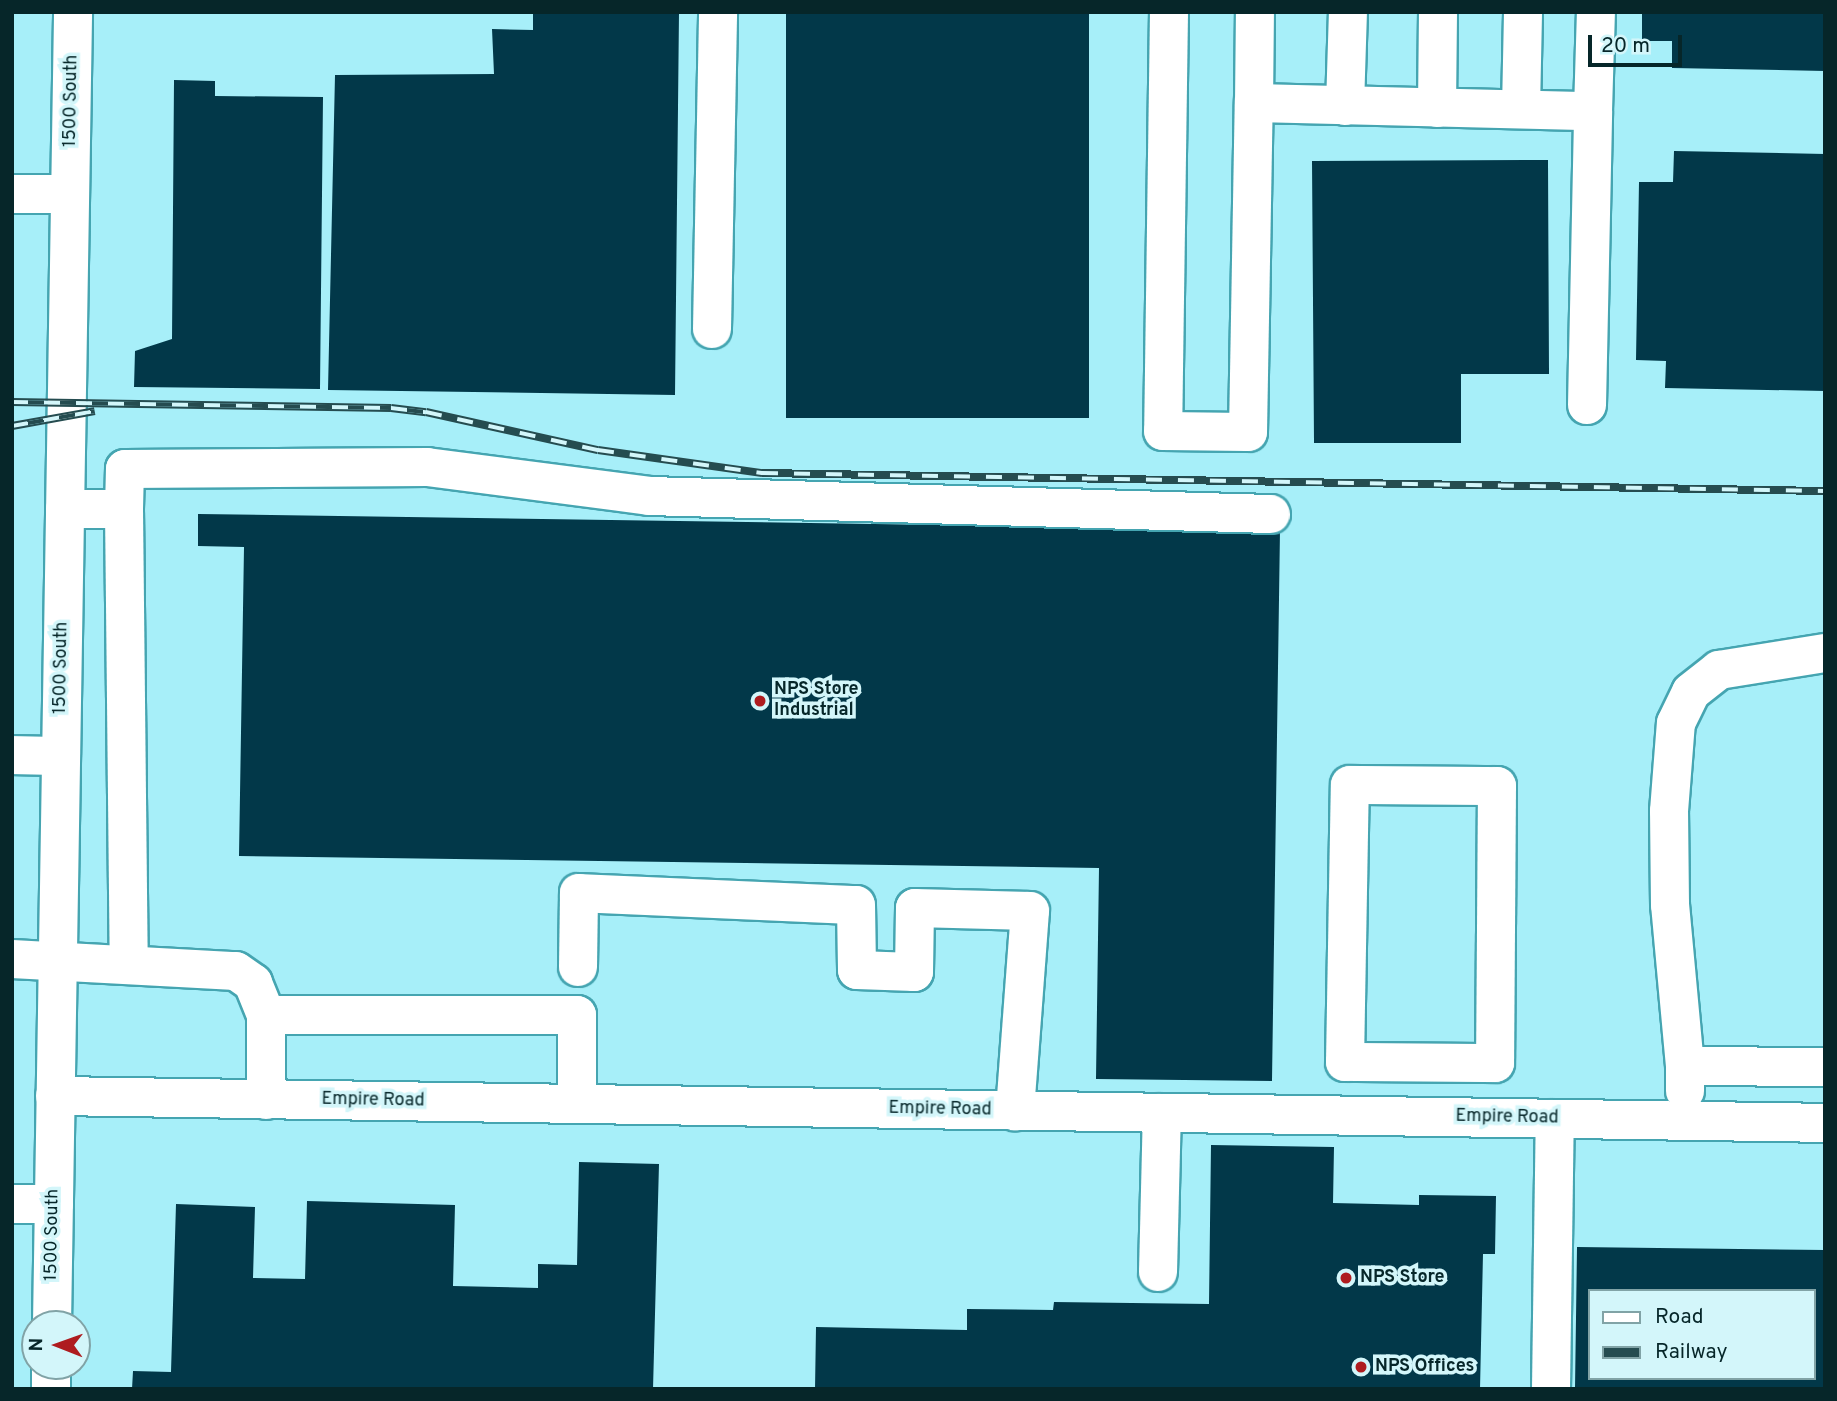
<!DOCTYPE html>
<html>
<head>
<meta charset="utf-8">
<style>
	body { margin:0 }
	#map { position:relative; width:1837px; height:1401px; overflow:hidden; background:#a7eff9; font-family:Overpass,sans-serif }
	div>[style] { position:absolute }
	.building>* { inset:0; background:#023849; transform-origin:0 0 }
	.roads { filter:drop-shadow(2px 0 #45a5b1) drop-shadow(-2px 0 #45a5b1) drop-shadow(0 2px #45a5b1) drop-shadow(0 -2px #45a5b1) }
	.minor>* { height:38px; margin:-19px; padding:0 19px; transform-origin:19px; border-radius:19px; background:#fff }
	.rail>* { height:8px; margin-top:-4px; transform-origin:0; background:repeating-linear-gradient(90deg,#d3f6fa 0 16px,#254c50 0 32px); box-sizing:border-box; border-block:2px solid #254c50 }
	.dots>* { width:19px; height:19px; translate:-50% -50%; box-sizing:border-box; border:4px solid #d3f6fa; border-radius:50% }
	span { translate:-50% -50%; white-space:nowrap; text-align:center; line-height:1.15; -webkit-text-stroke:7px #d3f6fa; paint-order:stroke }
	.street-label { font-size:18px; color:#062629 }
	.poi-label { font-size:18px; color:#062629; font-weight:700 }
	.left { translate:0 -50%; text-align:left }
	.frame { position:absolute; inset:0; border:14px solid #062629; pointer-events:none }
	.legend { position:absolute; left:1588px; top:1289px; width:228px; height:91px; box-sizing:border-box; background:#d3f6fa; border:2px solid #81a3a6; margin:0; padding:9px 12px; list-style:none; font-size:21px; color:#062629 }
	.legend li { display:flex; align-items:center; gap:14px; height:35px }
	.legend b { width:35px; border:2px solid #81a3a6 }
	.north { position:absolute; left:21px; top:1310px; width:70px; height:70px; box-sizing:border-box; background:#d3f6fa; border:2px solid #81a3a6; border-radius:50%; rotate:271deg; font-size:19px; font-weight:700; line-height:28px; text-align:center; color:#062629 }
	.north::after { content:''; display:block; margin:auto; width:24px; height:32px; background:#ae1c1f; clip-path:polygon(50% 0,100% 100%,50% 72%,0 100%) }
	.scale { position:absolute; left:1588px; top:35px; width:94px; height:32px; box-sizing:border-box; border:4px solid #062629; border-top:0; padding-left:9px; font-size:21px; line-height:24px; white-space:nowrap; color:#062629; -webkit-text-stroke:5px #d3f6fa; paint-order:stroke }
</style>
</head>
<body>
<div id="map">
	<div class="building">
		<i style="clip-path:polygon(533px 12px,679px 12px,675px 395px,328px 390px,335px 75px,494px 74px,492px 29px,533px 30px)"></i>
		<i style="left:786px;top:12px;width:303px;height:406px"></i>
		<i style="clip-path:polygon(1642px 12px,1825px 12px,1825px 71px,1672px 68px,1672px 41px,1642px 41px)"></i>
		<i style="clip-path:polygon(174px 80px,215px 81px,215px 96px,323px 97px,320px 389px,134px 387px,135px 351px,172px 339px)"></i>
		<i style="clip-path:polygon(1674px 151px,1825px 154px,1825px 391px,1665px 388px,1666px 361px,1636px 360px,1639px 182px,1673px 182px)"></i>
		<i style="clip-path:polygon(1548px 160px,1549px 374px,1461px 374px,1461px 443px,1314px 443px,1312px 161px)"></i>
		<i style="clip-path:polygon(198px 514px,1280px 530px,1272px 1081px,1096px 1079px,1099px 868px,239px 856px,244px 547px,198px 546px)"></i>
		<i style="clip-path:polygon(1211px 1145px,1334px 1147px,1333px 1203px,1419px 1205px,1419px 1195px,1496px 1196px,1495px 1254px,1483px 1254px,1480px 1389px,815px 1389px,816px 1327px,967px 1330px,967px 1309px,1053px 1310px,1054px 1302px,1209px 1304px)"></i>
		<i style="clip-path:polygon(579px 1162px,659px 1164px,653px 1389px,132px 1389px,133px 1371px,171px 1372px,176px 1204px,255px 1207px,253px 1278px,305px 1279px,307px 1201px,455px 1205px,453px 1286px,538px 1288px,538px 1264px,577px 1265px)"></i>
		<i style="clip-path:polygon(evenodd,1577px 1247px,1825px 1250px,1825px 1389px,1575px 1389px,1577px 1247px,1590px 1291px,1814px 1291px,1814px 1378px,1590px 1378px,1590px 1291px)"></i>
	</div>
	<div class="roads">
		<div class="minor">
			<i style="left:1169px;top:12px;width:419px;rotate:90.8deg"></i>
			<i style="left:1163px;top:431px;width:85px;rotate:0.7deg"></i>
			<i style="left:1248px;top:432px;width:329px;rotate:-89deg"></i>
			<i style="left:1254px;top:103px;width:339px;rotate:1.4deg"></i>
			<i style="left:1593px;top:111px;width:99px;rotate:-88.3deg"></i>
			<i style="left:1254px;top:103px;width:91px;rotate:-89.4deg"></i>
			<i style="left:1345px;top:106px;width:94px;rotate:-88.2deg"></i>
			<i style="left:1437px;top:108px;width:96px;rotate:-89.4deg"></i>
			<i style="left:1521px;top:109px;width:97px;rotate:-88.8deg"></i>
			<i style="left:12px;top:194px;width:58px"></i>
			<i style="left:712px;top:329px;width:317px;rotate:-88.9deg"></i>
			<i style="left:1587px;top:405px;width:294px;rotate:-88.8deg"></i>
			<i style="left:65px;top:509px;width:59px"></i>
			<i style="left:124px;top:509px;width:40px;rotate:-88.6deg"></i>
			<i style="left:125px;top:469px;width:302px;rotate:-0.4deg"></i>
			<i style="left:427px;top:467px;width:224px;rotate:7.4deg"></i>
			<i style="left:649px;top:496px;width:622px;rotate:1.66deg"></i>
			<i style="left:124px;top:509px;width:455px;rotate:89.4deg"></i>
			<i style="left:12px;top:755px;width:49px;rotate:1.2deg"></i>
			<i style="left:1350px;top:785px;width:147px;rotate:0.4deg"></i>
			<i style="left:1497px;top:786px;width:277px;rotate:90.4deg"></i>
			<i style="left:1495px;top:1063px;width:150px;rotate:-179.6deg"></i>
			<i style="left:1345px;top:1062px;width:277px;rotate:-89deg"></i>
			<i style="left:12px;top:959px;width:224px;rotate:3.1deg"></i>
			<i style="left:236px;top:971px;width:21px;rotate:35deg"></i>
			<i style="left:253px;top:983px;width:35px;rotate:68deg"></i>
			<i style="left:578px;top:967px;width:74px;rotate:-89.2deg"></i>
			<i style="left:579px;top:893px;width:277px;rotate:2.5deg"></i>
			<i style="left:856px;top:905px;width:65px;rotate:89.1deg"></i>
			<i style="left:857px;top:970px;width:57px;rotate:2deg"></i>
			<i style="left:914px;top:972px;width:64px;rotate:-89.1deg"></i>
			<i style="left:915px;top:908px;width:115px;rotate:1.5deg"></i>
			<i style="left:1030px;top:911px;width:201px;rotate:94.3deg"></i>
			<i style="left:1685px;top:1066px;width:162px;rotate:-95.3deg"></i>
			<i style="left:1670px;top:905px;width:94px;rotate:-90.6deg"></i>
			<i style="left:1669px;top:811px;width:88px;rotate:-85.5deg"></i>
			<i style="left:1676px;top:723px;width:34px;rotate:-64deg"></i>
			<i style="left:1691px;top:692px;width:36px;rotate:-38deg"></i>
			<i style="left:1719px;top:670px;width:107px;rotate:-9.1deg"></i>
			<i style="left:1685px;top:1091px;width:25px;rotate:-90deg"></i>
			<i style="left:1685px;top:1066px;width:140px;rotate:0.4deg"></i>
			<i style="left:55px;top:1096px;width:1770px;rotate:0.87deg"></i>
			<i style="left:266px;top:1100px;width:85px;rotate:-90deg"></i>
			<i style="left:266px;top:1015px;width:311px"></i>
			<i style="left:577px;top:1015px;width:89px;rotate:90deg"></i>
			<i style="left:12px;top:1204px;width:42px"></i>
			<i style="left:1158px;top:1272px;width:159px;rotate:-88.6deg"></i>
			<i style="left:52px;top:1324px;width:1312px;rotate:-89.08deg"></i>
			<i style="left:51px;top:1389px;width:23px;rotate:-90deg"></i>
			<i style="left:1551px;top:1389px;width:270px;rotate:-89.2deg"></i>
		</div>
	</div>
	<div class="rail">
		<i style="left:12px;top:402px;width:379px;rotate:0.9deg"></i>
		<i style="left:391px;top:408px;width:35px;rotate:7deg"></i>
		<i style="left:426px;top:412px;width:176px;rotate:12.5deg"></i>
		<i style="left:598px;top:450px;width:166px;rotate:8deg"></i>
		<i style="left:762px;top:473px;width:1063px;rotate:0.97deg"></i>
		<i style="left:12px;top:426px;width:84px;rotate:-10.2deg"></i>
	</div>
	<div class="dots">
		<i style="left:760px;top:701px;background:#ae1c1f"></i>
		<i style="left:1346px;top:1278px;background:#ae1c1f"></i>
		<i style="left:1361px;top:1367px;background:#ae1c1f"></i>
	</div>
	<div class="street-label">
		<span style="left:72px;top:101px;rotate:-89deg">1500 South</span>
		<span style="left:62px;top:668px;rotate:-89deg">1500 South</span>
		<span style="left:373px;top:1101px;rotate:1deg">Empire Road</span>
		<span style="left:940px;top:1110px;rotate:1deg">Empire Road</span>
		<span style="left:1507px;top:1118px;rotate:1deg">Empire Road</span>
		<span style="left:53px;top:1235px;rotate:-89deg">1500 South</span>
	</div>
	<div class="poi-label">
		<span class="left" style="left:774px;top:701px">NPS Store<br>Industrial</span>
		<span class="left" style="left:1360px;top:1278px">NPS Store</span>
		<span class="left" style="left:1375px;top:1367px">NPS Offices</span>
	</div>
	<div class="frame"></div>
	<ul class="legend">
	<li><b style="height:9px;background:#fff"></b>Road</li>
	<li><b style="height:9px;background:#254c50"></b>Railway</li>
	</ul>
	<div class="north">N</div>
	<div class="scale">20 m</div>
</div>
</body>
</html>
